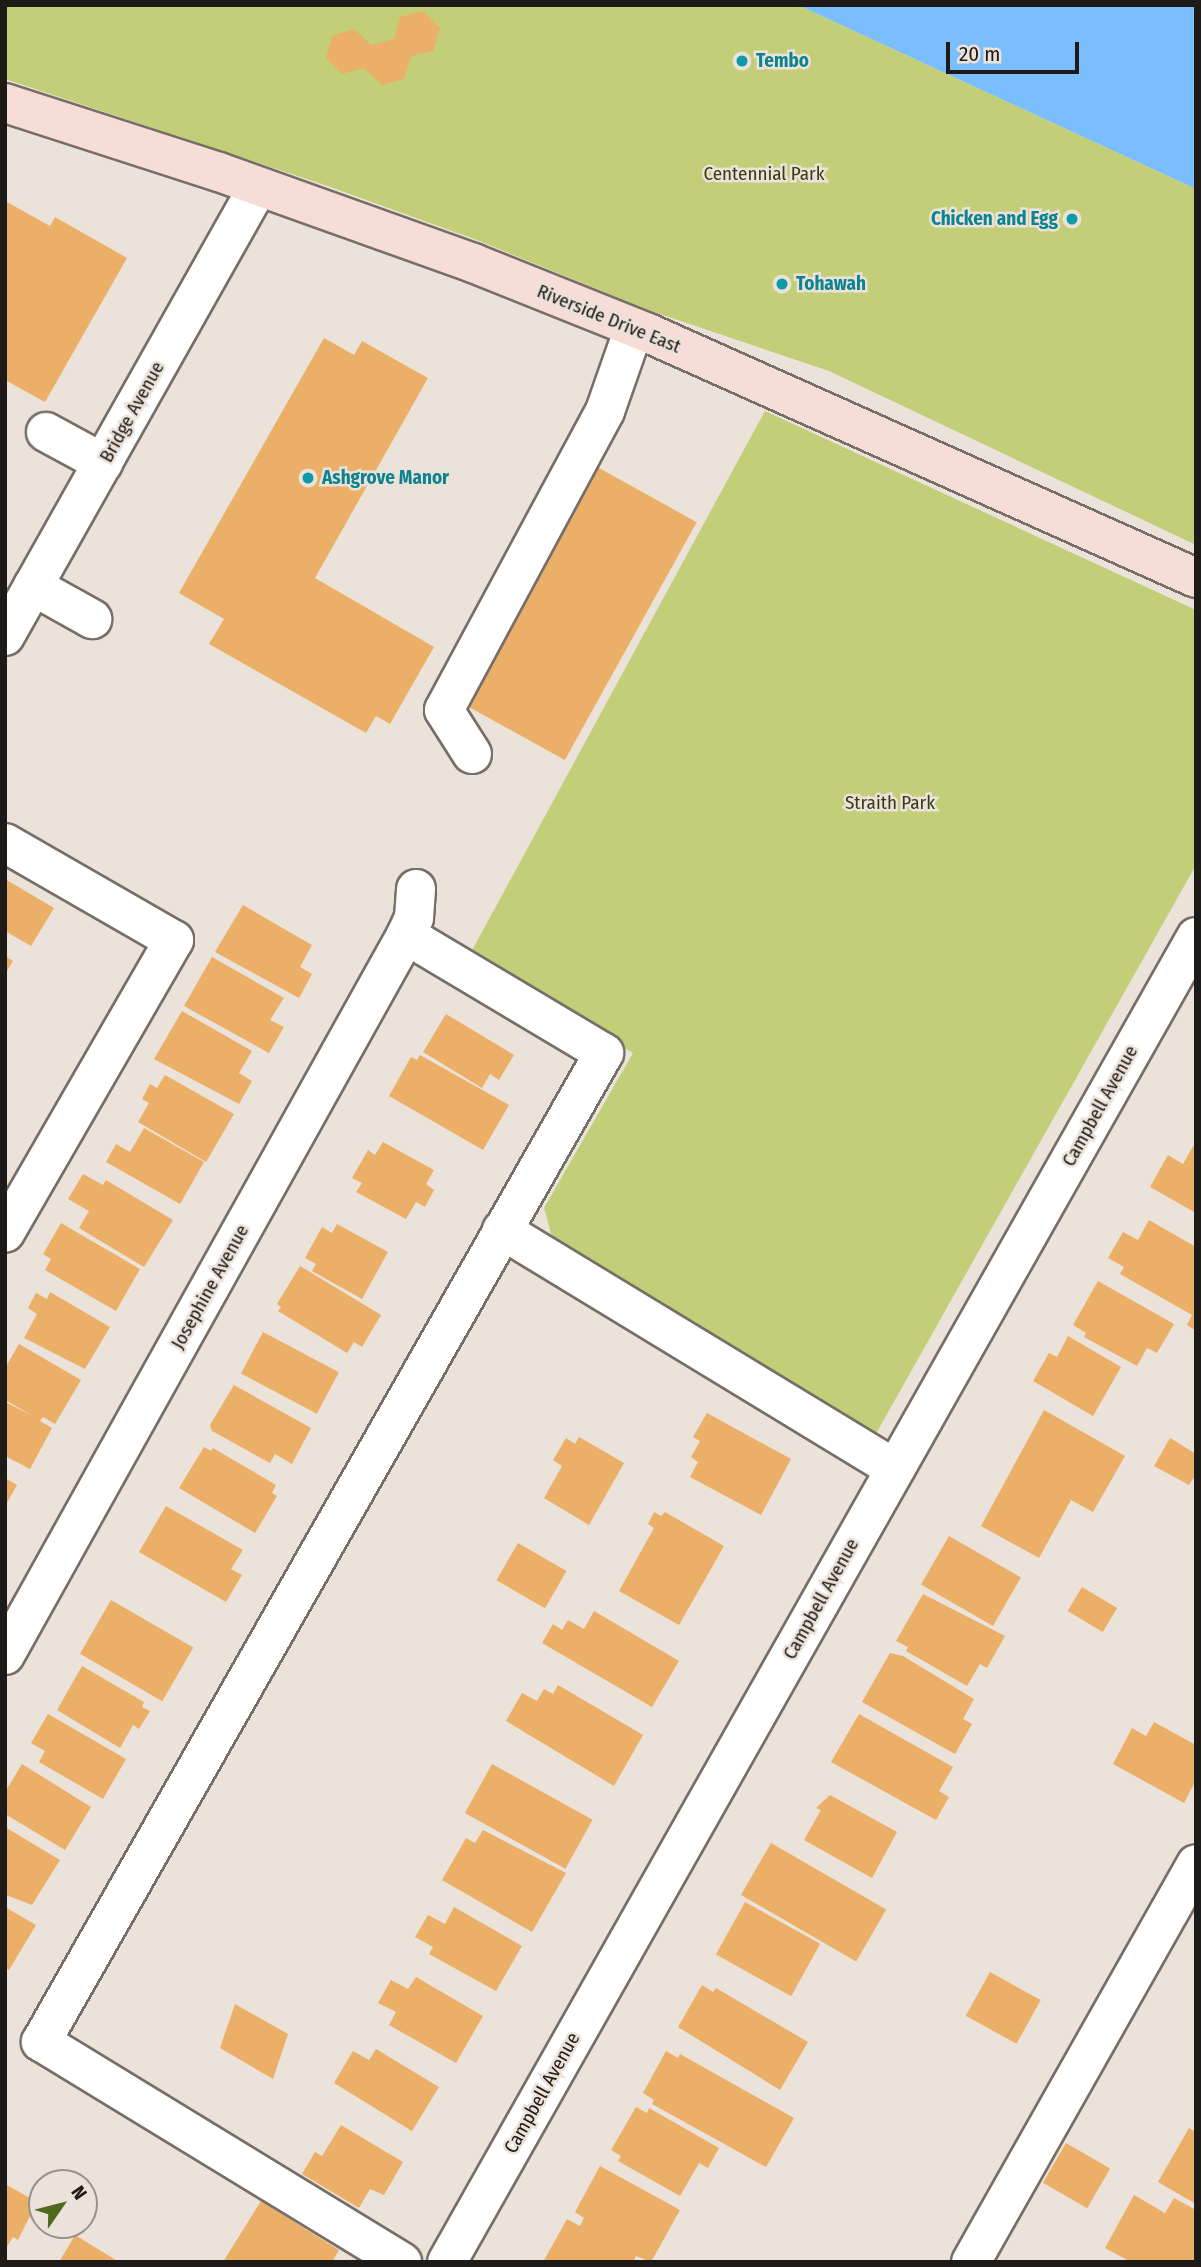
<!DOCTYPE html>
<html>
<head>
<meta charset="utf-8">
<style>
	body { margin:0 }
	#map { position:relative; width:1201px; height:2267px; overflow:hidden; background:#ebe2d9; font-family:"Fira Sans Condensed",sans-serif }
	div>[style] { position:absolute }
	.green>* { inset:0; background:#c3ce78 }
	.water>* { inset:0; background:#7bbefd }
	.building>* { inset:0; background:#ecaf68; transform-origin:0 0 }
	.roads { filter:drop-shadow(2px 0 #776f67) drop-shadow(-2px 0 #776f67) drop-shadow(0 2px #776f67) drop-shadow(0 -2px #776f67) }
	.minor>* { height:38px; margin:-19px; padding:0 19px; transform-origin:19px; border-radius:19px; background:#fff }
	.major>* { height:38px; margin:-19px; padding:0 19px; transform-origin:19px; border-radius:19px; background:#f7ddd8 }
	.dots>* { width:19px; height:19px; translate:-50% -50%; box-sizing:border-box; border:4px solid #ebe2d9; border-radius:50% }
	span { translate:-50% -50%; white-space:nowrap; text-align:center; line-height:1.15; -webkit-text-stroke:5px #ebe2d9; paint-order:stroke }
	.culture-label { font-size:19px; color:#0d838f; font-weight:700 }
	.left { translate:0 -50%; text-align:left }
	.right { translate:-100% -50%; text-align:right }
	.park-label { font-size:19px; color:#383c16 }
	.street-label { font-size:19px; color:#1d1a17 }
	.frame { position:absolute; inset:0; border:7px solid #1d1a17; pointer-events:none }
	.north { position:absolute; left:28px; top:2169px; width:70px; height:70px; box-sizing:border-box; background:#ebe2d9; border:2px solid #99928b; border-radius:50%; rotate:55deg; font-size:19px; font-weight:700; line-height:28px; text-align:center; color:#1d1a17 }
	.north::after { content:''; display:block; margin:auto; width:24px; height:32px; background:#4f6a1e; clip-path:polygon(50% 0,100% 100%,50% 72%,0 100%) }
	.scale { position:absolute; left:946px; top:42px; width:133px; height:32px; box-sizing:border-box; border:4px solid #1d1a17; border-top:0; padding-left:9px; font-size:21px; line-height:24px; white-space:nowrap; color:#1d1a17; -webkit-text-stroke:5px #ebe2d9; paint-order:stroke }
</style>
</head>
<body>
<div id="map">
	<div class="green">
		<i style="clip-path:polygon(5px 5px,798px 5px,1196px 189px,1196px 545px,829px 371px,648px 310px,477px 240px,322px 184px,5px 79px)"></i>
		<i style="clip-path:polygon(765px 411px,1196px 610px,1196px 865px,873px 1439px,557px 1255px,544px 1208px,633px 1053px,469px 956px)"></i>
	</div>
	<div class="water">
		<i style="clip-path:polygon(798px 5px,1196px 5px,1196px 189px)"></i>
	</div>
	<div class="building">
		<i style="clip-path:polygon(423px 11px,440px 28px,433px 51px,411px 56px,404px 79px,382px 85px,364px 68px,342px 74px,326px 58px,332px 36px,354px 29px,371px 45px,394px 39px,400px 17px)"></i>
		<i style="clip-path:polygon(5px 201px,50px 226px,55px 217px,127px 258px,45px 402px,5px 380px)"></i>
		<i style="clip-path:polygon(324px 338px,354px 355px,362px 341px,428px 378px,315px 578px,434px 647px,390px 724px,376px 716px,366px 733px,209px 644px,224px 619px,179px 593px)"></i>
		<i style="left:590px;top:463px;width:122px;height:272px;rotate:29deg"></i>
		<i style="clip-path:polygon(5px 879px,54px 908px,31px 946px,5px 931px)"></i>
		<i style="clip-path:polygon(243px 905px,312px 945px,300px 967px,312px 974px,299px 998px,215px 952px)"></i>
		<i style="clip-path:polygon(5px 956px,13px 961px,5px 974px)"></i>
		<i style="clip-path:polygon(212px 957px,284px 998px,270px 1020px,284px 1027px,269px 1053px,184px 1006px)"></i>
		<i style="clip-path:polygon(182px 1011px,252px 1051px,239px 1073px,252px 1081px,239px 1104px,154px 1059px)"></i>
		<i style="clip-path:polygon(446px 1014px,514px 1055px,499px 1080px,490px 1074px,482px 1088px,423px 1052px)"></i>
		<i style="clip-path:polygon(420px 1055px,509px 1105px,483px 1150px,389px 1096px,411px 1057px,417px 1060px)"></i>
		<i style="clip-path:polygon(165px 1075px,234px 1114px,206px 1162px,138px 1122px,149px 1103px,142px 1099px,150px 1084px,157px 1088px)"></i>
		<i style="clip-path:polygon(144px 1128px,204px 1162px,180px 1204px,106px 1162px,116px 1144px,130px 1152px)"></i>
		<i style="clip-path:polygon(1196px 1141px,1196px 1213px,1150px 1187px,1168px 1155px,1183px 1164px)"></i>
		<i style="clip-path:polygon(383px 1142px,434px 1170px,426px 1184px,434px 1190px,425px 1207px,416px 1202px,406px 1219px,356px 1192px,362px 1183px,352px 1178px,368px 1150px,375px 1155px)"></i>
		<i style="clip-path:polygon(83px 1174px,103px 1185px,106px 1180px,173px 1220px,144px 1267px,79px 1228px,89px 1211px,68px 1199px)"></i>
		<i style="clip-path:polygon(1149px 1220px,1196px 1247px,1196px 1331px,1187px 1325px,1192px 1315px,1120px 1274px,1124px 1267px,1108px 1258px,1123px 1232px,1138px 1240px)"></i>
		<i style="clip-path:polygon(61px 1223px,140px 1269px,116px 1311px,45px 1270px,51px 1259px,43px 1254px)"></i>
		<i style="clip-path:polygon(337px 1224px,388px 1252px,362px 1299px,312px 1271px,316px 1264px,305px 1258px,322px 1227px,332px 1233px)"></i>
		<i style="clip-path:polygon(300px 1266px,381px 1315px,362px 1347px,354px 1342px,347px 1353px,278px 1311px,281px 1307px,277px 1304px)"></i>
		<i style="clip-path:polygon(1098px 1281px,1174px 1324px,1157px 1353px,1147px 1348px,1137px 1366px,1084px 1337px,1086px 1333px,1073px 1325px)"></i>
		<i style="clip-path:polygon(50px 1292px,110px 1327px,85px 1369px,24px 1338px,37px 1314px,28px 1308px,36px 1293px,47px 1299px)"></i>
		<i style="left:263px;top:1332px;width:86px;height:47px;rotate:28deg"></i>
		<i style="clip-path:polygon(1068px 1336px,1121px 1367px,1093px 1416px,1033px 1381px,1049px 1353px,1057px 1357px)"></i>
		<i style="clip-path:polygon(19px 1344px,81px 1380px,55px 1424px,43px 1417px,40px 1421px,52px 1428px,30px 1469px,5px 1456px,5px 1402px,33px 1416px,5px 1400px,5px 1368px)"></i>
		<i style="clip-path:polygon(234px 1385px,311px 1428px,292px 1464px,275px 1454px,270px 1463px,212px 1431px,210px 1425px)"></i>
		<i style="clip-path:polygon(1044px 1410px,1125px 1456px,1093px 1512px,1071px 1500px,1039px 1558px,981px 1526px)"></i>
		<i style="clip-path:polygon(707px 1413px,791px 1459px,761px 1515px,690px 1477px,698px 1462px,691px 1457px,700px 1441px,693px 1437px)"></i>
		<i style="clip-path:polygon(579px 1437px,624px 1463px,589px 1525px,544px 1498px,562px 1466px,553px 1460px,566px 1438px,575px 1444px)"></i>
		<i style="clip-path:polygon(1170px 1438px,1196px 1454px,1196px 1474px,1189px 1485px,1154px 1466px)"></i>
		<i style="clip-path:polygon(204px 1447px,211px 1451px,213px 1448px,276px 1485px,272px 1493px,277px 1496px,255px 1533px,179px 1488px)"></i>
		<i style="clip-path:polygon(5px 1478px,17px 1485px,5px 1506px)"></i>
		<i style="clip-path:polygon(166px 1506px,243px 1550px,231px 1569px,242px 1575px,226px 1602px,139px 1552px)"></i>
		<i style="clip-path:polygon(654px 1512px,661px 1516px,665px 1512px,724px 1546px,679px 1625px,619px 1591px,654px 1528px,648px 1524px)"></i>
		<i style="left:949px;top:1536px;width:83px;height:56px;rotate:30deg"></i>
		<i style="left:518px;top:1543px;width:56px;height:43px;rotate:30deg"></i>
		<i style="left:1082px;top:1587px;width:41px;height:28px;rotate:31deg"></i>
		<i style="clip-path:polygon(923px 1594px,1005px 1636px,987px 1668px,980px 1664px,967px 1686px,906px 1651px,908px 1647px,896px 1641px)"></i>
		<i style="left:111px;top:1600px;width:95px;height:62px;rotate:30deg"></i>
		<i style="clip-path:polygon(594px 1611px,679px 1661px,652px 1707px,542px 1643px,553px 1624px,562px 1630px,568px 1620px,584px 1629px)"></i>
		<i style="clip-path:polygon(890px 1653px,903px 1656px,974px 1699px,963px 1719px,972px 1724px,955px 1754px,862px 1702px)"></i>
		<i style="clip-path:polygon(82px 1666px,144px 1702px,142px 1707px,150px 1711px,139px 1729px,133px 1725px,120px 1748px,57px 1710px)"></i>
		<i style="clip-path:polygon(558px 1685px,643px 1735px,614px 1786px,506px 1721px,522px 1693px,537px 1701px,544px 1689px,553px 1694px)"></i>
		<i style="clip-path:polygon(48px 1714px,126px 1759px,103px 1799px,39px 1762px,45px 1751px,31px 1743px)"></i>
		<i style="clip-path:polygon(859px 1714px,953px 1767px,939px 1791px,949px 1797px,936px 1820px,831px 1762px)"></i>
		<i style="clip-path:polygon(1154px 1722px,1196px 1745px,1196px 1780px,1184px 1803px,1113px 1764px,1132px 1728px,1146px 1736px)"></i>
		<i style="clip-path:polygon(22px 1764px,91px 1807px,65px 1850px,5px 1814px,5px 1792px)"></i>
		<i style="left:492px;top:1764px;width:115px;height:56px;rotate:29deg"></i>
		<i style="clip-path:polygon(830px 1795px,897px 1832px,872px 1878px,804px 1840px,821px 1810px,816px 1808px)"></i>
		<i style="clip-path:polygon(5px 1827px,60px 1860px,32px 1905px,6px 1895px)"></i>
		<i style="clip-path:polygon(483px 1830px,566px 1873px,532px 1932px,442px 1880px,466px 1838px,475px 1843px)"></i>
		<i style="left:771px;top:1843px;width:133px;height:60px;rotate:30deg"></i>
		<i style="left:745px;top:1902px;width:86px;height:60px;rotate:29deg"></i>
		<i style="clip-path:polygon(5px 1907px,36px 1925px,9px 1970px,5px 1968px)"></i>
		<i style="clip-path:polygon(454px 1907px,522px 1946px,496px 1991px,429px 1954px,433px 1947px,415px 1937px,428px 1915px,445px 1924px)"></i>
		<i style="left:990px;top:1972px;width:58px;height:50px;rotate:29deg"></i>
		<i style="clip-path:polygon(416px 1977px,483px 2016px,456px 2063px,389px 2025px,396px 2012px,378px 2003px,391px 1980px,408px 1989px)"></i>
		<i style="clip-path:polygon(702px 1985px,713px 1992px,716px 1988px,808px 2042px,780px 2090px,678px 2027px)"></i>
		<i style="clip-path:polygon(235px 2004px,288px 2034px,273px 2079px,220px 2048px)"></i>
		<i style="clip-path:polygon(376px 2049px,439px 2087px,412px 2131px,334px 2083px,353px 2051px,369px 2060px)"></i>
		<i style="clip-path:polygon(666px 2051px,678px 2058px,680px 2054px,794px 2118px,766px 2167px,652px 2104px,654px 2100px,643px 2093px)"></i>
		<i style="clip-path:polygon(636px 2107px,647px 2113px,649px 2108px,719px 2148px,708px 2168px,699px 2163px,680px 2196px,618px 2161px,621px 2156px,611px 2150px)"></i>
		<i style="clip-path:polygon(341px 2125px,403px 2162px,384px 2195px,370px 2189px,359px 2208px,302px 2174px,315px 2152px,322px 2156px)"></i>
		<i style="clip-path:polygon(1189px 2128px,1196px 2132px,1196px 2204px,1158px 2182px)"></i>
		<i style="left:1066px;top:2143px;width:51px;height:46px;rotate:30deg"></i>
		<i style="clip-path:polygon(600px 2166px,680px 2210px,651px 2262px,636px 2256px,633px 2262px,543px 2262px,567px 2219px,580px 2226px,584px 2218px,575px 2212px)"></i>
		<i style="clip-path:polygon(5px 2184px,37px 2202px,18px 2240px,13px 2237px,5px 2250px)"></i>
		<i style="clip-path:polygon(1134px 2195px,1165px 2213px,1174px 2198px,1196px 2210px,1196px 2262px,1131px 2262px,1105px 2248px)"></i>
		<i style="clip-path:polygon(261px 2201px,339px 2250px,332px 2262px,223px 2262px)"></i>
		<i style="clip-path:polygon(75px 2235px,119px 2262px,59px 2262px)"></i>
	</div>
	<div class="roads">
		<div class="minor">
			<i style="left:46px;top:432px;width:65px;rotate:28.5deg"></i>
			<i style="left:33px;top:586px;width:68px;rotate:29.2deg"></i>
			<i style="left:5px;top:636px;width:515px;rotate:-60.6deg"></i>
			<i style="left:472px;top:754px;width:52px;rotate:-122.5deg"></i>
			<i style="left:444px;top:710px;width:340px;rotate:-61.7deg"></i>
			<i style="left:605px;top:411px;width:88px;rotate:-70.7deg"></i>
			<i style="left:5px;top:843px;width:195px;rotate:29.9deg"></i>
			<i style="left:174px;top:940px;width:338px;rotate:120deg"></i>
			<i style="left:502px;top:1230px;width:460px;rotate:31.3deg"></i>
			<i style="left:5px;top:1655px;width:824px;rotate:-60.88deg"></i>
			<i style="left:406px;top:935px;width:19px;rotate:-65deg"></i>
			<i style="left:414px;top:918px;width:29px;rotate:-86deg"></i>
			<i style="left:402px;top:2262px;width:423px;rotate:-148.6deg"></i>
			<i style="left:41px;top:2042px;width:1138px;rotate:-60.35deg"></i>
			<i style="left:604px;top:1053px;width:230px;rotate:-149.2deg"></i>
			<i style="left:447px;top:2262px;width:1522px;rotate:-60.52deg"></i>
			<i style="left:971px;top:2262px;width:457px;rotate:-60.5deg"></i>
		</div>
		<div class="major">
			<i style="left:5px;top:103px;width:225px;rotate:17.9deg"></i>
			<i style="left:219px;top:172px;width:270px;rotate:19.7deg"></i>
			<i style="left:473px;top:263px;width:188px;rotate:21.8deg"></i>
			<i style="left:648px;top:333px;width:600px;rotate:24.09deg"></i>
		</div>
	</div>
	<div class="dots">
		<i style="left:742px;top:61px;background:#0f9aa8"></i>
		<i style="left:1072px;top:219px;background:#0f9aa8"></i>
		<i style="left:782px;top:284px;background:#0f9aa8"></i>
		<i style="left:308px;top:478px;background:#0f9aa8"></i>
	</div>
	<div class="culture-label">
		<span class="left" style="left:756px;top:61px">Tembo</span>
		<span class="right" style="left:1058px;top:219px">Chicken and Egg</span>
		<span class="left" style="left:796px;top:284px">Tohawah</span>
		<span class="left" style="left:322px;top:478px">Ashgrove Manor</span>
	</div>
	<div class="park-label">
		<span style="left:764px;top:174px">Centennial Park</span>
		<span style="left:890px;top:803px">Straith Park</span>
	</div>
	<div class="street-label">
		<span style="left:609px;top:319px;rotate:22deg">Riverside Drive East</span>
		<span style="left:132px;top:412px;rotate:-61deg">Bridge Avenue</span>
		<span style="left:1100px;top:1106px;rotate:-61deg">Campbell Avenue</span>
		<span style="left:210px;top:1287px;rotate:-61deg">Josephine Avenue</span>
		<span style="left:821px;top:1599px;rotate:-61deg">Campbell Avenue</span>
		<span style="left:542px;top:2093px;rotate:-61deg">Campbell Avenue</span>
	</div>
	<div class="frame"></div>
	<div class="north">N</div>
	<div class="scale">20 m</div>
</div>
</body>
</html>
